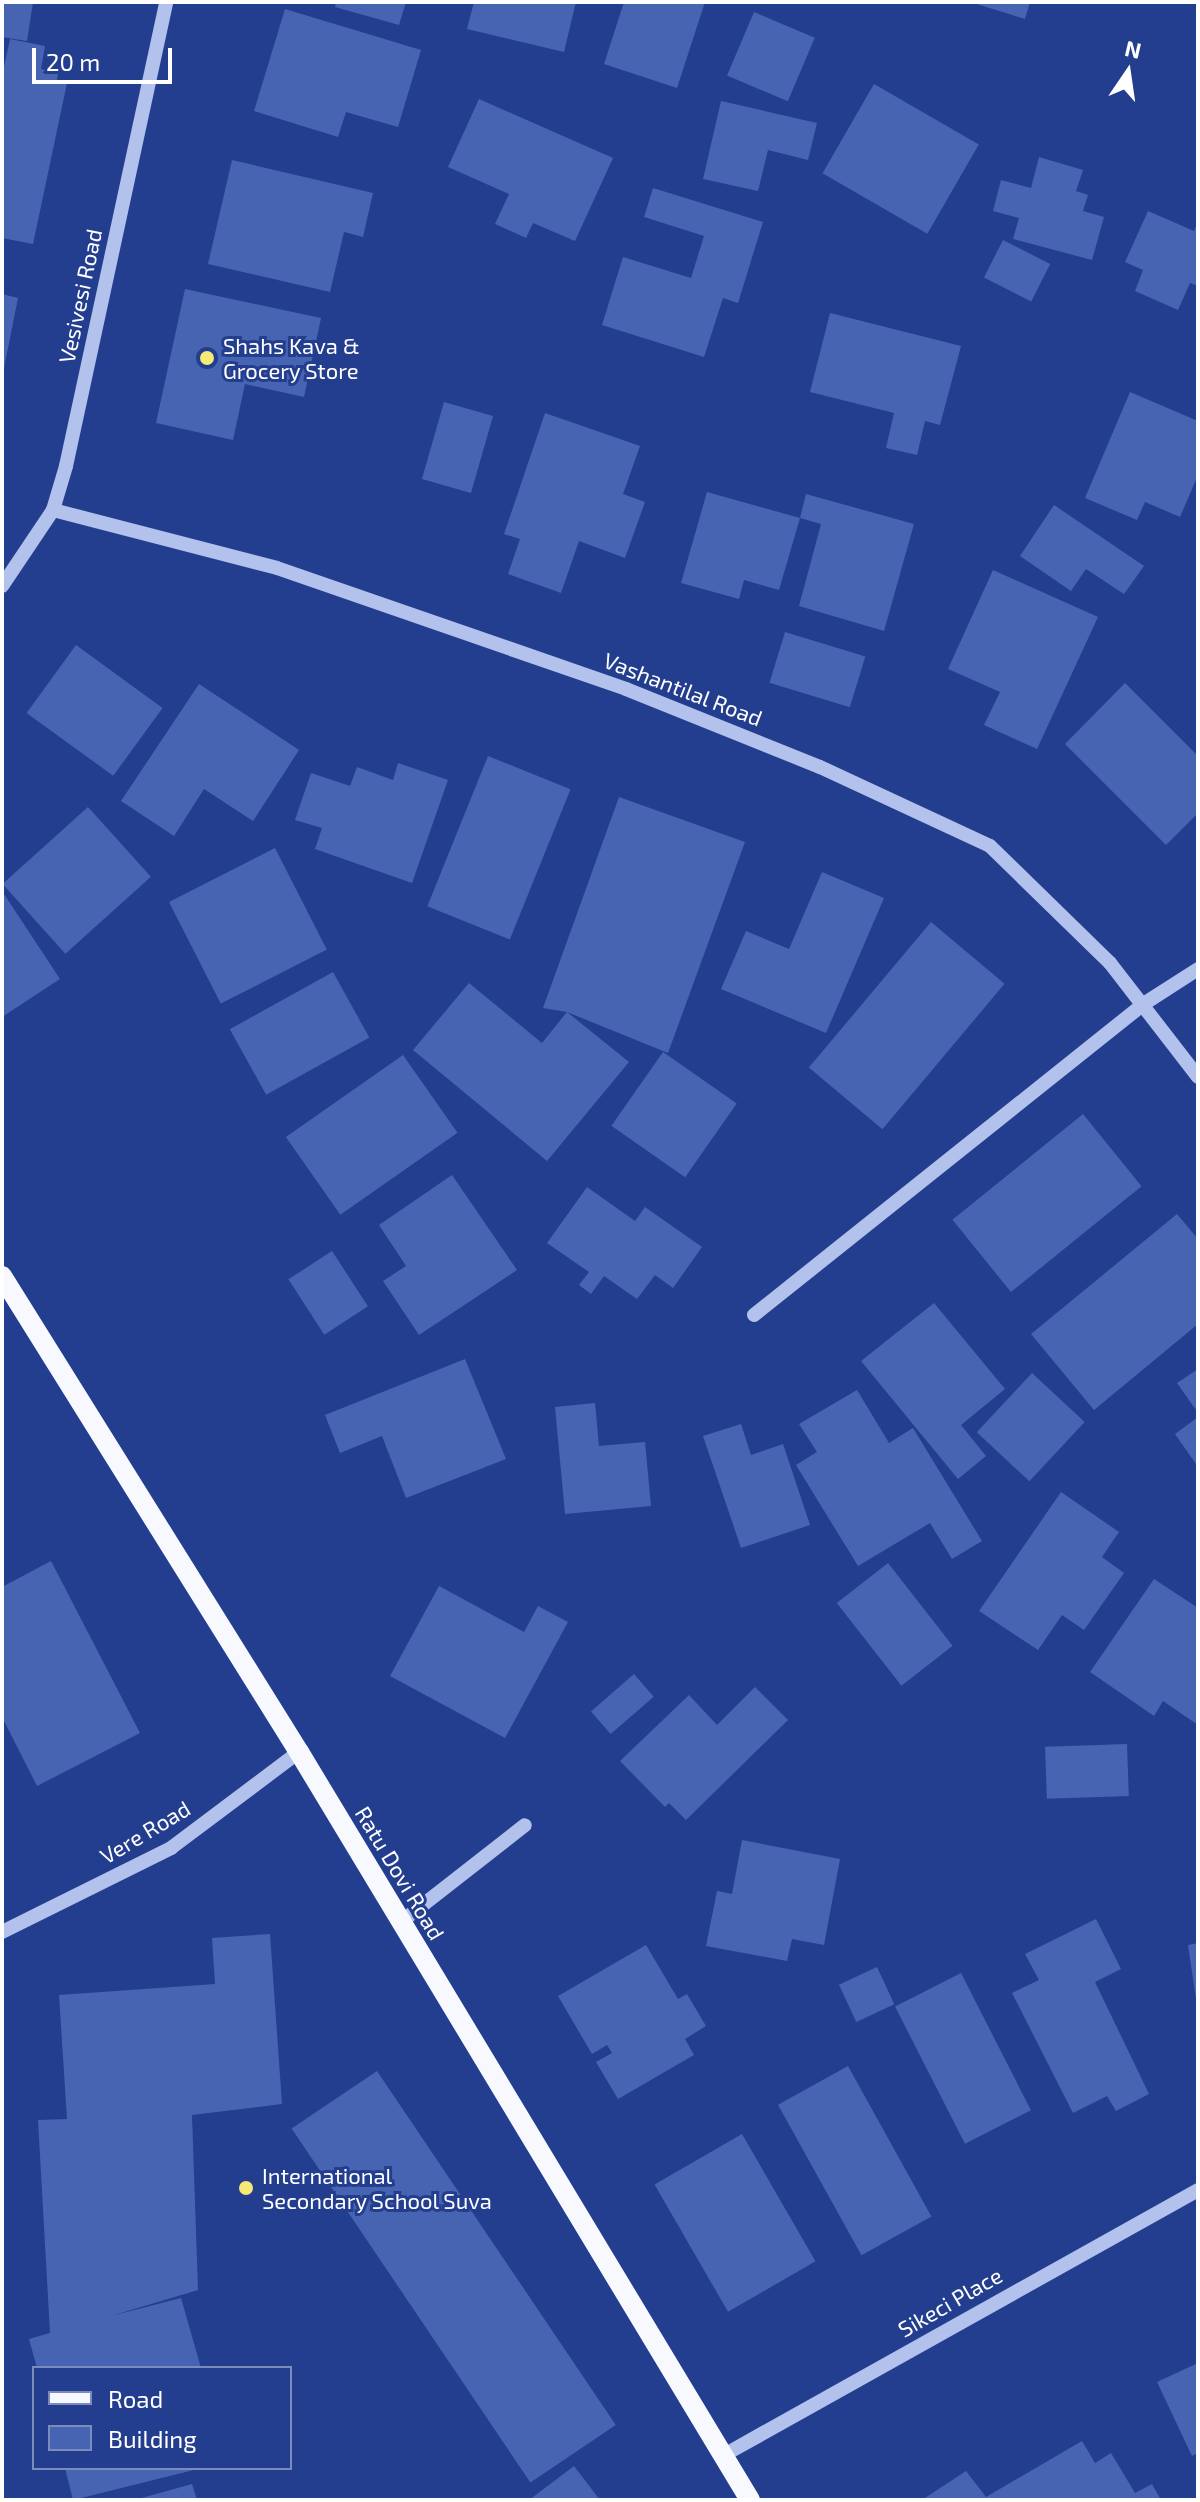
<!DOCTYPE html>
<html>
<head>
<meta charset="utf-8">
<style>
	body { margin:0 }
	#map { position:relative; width:1200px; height:2502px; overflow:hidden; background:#233e8e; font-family:"Exo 2",sans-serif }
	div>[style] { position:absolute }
	.building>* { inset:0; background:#4764b3; transform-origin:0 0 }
	.minor>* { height:14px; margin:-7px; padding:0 7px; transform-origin:7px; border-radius:7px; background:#b2c2ec }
	.major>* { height:20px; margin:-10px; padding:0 10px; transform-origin:10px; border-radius:10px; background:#f7f9ff }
	.dots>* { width:22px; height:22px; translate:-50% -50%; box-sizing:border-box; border:4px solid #233e8e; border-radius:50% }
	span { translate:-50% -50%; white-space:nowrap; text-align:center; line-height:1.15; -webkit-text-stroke:6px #233e8e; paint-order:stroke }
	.street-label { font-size:22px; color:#fff }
	.poi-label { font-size:22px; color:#fff }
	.left { translate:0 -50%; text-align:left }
	.frame { position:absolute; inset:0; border:4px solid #fff; pointer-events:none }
	.legend { position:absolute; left:32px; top:2366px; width:260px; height:104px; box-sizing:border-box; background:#233e8e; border:2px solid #7b8bbb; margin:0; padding:10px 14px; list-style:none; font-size:24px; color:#fff }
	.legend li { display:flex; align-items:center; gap:16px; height:40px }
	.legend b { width:40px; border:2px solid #7b8bbb }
	.north { position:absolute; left:1088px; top:32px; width:80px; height:80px; -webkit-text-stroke:6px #233e8e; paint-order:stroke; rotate:13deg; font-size:22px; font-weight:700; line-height:32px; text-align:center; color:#fff }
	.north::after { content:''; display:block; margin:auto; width:28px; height:36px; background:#fff; clip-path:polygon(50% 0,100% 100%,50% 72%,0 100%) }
	.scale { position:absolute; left:32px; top:48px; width:140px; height:36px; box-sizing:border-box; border:4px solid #fff; border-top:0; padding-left:10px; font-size:24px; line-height:28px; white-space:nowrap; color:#fff; -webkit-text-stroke:6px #233e8e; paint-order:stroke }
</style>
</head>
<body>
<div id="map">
	<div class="building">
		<i style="clip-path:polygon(2px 2px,33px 2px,27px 41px,2px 37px)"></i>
		<i style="clip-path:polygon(336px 2px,406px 2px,399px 25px,335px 7px)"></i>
		<i style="clip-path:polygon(474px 2px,576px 2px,564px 52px,467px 29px)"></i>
		<i style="clip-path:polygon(624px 2px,705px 2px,677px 88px,604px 64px)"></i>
		<i style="clip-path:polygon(970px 2px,1030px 2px,1025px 19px)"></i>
		<i style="clip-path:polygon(285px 9px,421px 50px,398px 127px,346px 112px,338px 137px,254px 111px)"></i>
		<i style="left:754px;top:12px;width:66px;height:69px;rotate:23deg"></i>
		<i style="clip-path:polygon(10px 39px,45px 46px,41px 69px,58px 73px,57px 81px,67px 83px,33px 244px,2px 238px,2px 76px)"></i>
		<i style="left:874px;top:84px;width:121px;height:103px;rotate:30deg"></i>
		<i style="clip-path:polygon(479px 99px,613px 158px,575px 241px,533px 223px,526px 238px,495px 224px,509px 194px,448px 167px)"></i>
		<i style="clip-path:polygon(721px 101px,817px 123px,808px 160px,768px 150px,758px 191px,703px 179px)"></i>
		<i style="clip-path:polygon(1039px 157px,1083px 170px,1076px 191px,1088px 195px,1083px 211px,1104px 217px,1092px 260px,1013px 239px,1019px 218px,993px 211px,1001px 180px,1031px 188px)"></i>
		<i style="clip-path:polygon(232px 160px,373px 193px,363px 237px,344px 232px,330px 292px,208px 264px)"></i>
		<i style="clip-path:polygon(653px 188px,763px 222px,738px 303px,723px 298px,704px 357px,602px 325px,623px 257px,691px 278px,704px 236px,644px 217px)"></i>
		<i style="clip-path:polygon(1148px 211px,1194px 231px,1198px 221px,1198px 286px,1190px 283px,1178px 310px,1135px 291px,1143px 270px,1125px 262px)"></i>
		<i style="left:1003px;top:240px;width:53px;height:42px;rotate:27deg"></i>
		<i style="clip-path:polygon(185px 289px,321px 318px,304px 397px,245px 384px,233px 440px,156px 423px)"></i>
		<i style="clip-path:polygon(2px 294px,18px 298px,3px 373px,2px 372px)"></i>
		<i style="clip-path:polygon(830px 313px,961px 346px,940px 425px,925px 421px,917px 455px,886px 448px,894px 413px,810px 392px)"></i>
		<i style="clip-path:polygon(1130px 392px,1198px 421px,1198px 475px,1180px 517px,1145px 502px,1137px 520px,1085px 498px)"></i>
		<i style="left:444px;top:402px;width:51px;height:80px;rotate:16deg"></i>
		<i style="clip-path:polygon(545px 413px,640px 446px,623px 494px,645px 502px,625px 558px,579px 541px,561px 593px,508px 574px,520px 539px,504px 534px)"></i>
		<i style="clip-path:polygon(707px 492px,800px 518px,779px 590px,744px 580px,739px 599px,681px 583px)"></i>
		<i style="clip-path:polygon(806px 494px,914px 524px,884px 631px,799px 606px,821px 524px,800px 518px)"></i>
		<i style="clip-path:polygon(1054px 505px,1144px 566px,1124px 594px,1086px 569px,1071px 591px,1020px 556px)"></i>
		<i style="clip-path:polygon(993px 570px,1098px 617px,1037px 749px,984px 725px,1000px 692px,948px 669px)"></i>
		<i style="left:785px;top:632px;width:84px;height:53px;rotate:17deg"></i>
		<i style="left:76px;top:645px;width:107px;height:84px;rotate:36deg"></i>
		<i style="clip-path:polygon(1125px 683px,1198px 756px,1198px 813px,1166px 845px,1065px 744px)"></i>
		<i style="clip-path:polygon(199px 684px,299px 750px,253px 821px,204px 789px,174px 836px,121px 801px)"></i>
		<i style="left:488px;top:756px;width:89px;height:162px;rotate:22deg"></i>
		<i style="clip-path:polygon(398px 763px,448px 780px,412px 883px,315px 849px,322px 828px,295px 820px,311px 773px,350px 786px,357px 767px,393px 780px)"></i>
		<i style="clip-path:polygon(619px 797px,745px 842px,668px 1053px,567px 1012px,543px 1008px)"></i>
		<i style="left:88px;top:807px;width:94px;height:115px;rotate:48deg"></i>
		<i style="left:275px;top:848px;width:114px;height:119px;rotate:63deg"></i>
		<i style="clip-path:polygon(822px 872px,884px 898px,826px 1033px,721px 989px,746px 931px,789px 949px)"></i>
		<i style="clip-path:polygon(2px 891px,60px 979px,2px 1017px)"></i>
		<i style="left:931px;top:922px;width:96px;height:190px;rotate:40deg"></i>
		<i style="left:333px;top:972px;width:75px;height:118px;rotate:61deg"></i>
		<i style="clip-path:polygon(469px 983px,542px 1043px,567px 1012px,629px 1062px,547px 1161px,413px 1050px)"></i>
		<i style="left:663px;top:1052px;width:90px;height:90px;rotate:35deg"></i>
		<i style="left:403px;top:1055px;width:95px;height:143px;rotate:55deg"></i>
		<i style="left:1083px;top:1114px;width:93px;height:168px;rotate:51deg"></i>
		<i style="clip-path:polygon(452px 1175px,517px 1270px,419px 1335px,383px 1281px,406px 1266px,379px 1225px)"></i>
		<i style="clip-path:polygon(587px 1187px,635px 1221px,645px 1207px,702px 1247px,673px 1288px,655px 1275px,637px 1299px,604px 1276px,591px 1294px,579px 1285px,589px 1272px,547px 1243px)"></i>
		<i style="clip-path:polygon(1177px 1214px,1198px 1239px,1198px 1324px,1094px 1410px,1031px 1334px)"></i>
		<i style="left:332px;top:1251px;width:66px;height:52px;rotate:57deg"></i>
		<i style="clip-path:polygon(934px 1303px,1005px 1389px,961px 1425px,986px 1456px,958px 1479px,861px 1361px)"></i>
		<i style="clip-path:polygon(465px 1359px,506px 1459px,406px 1498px,382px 1436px,340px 1453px,325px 1415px)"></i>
		<i style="clip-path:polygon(1198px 1369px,1198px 1413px,1177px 1383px)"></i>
		<i style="left:1032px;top:1373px;width:72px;height:81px;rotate:43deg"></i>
		<i style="clip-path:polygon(857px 1390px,889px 1443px,913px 1428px,982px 1541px,952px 1559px,930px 1523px,858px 1566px,796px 1465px,817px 1452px,799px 1424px)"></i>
		<i style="clip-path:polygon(595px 1403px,599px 1446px,645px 1442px,651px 1506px,565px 1514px,555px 1407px)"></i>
		<i style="clip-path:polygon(1198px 1417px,1198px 1467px,1175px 1434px)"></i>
		<i style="clip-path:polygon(741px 1424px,751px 1455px,783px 1444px,810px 1525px,741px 1548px,703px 1436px)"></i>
		<i style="clip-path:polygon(1061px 1492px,1119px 1532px,1102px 1557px,1124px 1573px,1084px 1630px,1062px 1615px,1038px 1650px,979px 1611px)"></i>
		<i style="clip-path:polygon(51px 1561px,140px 1733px,37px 1786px,2px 1717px,2px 1587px)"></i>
		<i style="left:888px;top:1563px;width:105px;height:65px;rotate:52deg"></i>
		<i style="clip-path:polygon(1154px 1579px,1198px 1608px,1198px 1725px,1163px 1701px,1154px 1716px,1090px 1672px)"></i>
		<i style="clip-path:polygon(439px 1586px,524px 1632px,538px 1606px,568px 1622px,505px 1738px,390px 1676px)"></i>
		<i style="left:634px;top:1674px;width:30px;height:57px;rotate:49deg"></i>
		<i style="clip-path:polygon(755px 1687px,788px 1720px,686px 1820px,669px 1803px,665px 1807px,620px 1761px,689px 1695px,717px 1725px)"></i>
		<i style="left:1127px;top:1744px;width:52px;height:82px;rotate:88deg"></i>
		<i style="clip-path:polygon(742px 1840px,840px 1859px,824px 1945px,792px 1939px,787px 1961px,706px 1946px,717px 1891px,732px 1894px)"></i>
		<i style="clip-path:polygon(1096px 1919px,1121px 1969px,1095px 1982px,1149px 2094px,1116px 2111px,1107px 2096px,1073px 2113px,1012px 1993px,1039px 1980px,1025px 1954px)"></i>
		<i style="clip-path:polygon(270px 1934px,282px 2104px,192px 2115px,198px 2290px,111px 2316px,181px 2298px,201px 2368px,37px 2368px,29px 2339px,50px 2333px,38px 2120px,67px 2119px,59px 1995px,215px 1984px,212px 1938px)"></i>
		<i style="clip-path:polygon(1198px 1943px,1198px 1999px,1196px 1999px,1188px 1945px)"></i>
		<i style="clip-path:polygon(646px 1945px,678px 1999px,687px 1994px,706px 2026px,685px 2039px,694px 2055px,618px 2099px,596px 2062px,612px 2053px,607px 2045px,592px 2054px,558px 1996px)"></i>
		<i style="left:877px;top:1967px;width:41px;height:42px;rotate:65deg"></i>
		<i style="left:961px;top:1973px;width:154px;height:74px;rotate:63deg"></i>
		<i style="left:848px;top:2066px;width:172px;height:80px;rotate:61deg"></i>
		<i style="left:377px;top:2071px;width:427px;height:103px;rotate:56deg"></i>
		<i style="left:742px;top:2134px;width:147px;height:101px;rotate:60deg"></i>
		<i style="clip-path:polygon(1198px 2363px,1198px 2453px,1192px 2456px,1157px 2382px)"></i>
		<i style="clip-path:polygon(1082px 2441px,1095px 2463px,1111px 2453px,1135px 2493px,1152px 2484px,1161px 2500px,922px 2500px,966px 2471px,986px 2497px)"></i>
		<i style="clip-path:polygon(574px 2466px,600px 2500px,529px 2500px)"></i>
		<i style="clip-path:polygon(65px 2468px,198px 2468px,198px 2469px,73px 2500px)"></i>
		<i style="clip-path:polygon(192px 2484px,197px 2500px,138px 2500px,138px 2499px)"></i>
	</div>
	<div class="minor">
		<i style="left:53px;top:510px;width:231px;rotate:14.5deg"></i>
		<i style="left:277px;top:568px;width:369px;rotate:19.1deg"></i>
		<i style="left:626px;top:689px;width:209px;rotate:21.9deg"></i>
		<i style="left:820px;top:767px;width:187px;rotate:24.9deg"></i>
		<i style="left:990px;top:846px;width:168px;rotate:44.3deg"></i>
		<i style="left:1110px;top:963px;width:144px;rotate:52.3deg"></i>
		<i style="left:2px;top:586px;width:92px;rotate:-56.1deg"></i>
		<i style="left:53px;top:510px;width:46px;rotate:-73.5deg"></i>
		<i style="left:66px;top:466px;width:475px;rotate:-77.8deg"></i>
		<i style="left:754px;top:1315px;width:497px;rotate:-38.6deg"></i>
		<i style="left:1142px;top:1005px;width:67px;rotate:-32.7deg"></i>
		<i style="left:401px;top:1922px;width:157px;rotate:-38deg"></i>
		<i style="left:2px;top:1932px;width:189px;rotate:-26.4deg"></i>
		<i style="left:171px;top:1848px;width:160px;rotate:-36.9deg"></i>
		<i style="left:724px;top:2455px;width:543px;rotate:-29.21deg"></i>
	</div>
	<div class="major">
		<i style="left:2px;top:1276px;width:561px;rotate:58.04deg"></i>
		<i style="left:299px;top:1752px;width:873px;rotate:58.91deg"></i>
	</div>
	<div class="dots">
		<i style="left:207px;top:358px;background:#f7e975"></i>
		<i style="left:246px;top:2188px;background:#f7e975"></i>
	</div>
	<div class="street-label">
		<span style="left:80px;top:296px;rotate:-78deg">Vesivesi Road</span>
		<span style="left:683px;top:689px;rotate:21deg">Vashantilal Road</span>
		<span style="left:145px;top:1832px;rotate:-31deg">Vere Road</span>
		<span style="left:400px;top:1873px;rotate:59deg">Ratu Dovi Road</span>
		<span style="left:950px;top:2302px;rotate:-30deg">Sikeci Place</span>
	</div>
	<div class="poi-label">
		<span class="left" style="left:223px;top:358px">Shahs Kava &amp;<br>Grocery Store</span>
		<span class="left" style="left:262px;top:2188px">International<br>Secondary School Suva</span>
	</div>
	<div class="frame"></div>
	<ul class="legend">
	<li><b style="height:10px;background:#f7f9ff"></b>Road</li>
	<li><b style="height:22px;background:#4764b3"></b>Building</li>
	</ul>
	<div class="north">N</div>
	<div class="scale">20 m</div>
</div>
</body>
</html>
